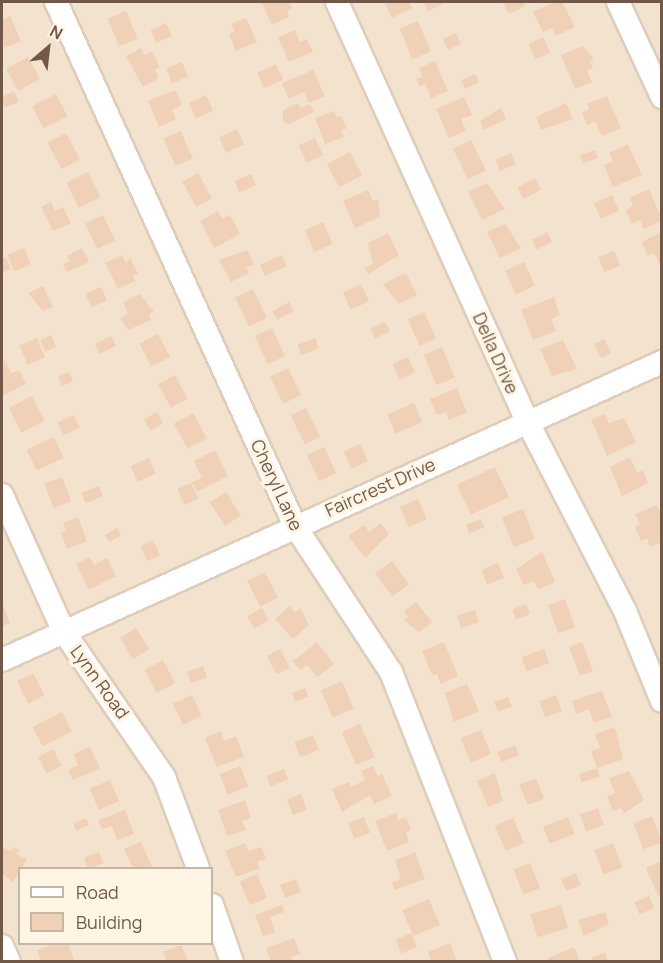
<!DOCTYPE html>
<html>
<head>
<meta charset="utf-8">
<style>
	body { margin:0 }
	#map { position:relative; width:663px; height:963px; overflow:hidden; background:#fbf1df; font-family:Manrope,sans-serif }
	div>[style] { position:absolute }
	.residential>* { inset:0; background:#f3e3ce }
	.building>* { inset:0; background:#f0d0b7; transform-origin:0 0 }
	.roads { filter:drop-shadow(2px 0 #dfcdbb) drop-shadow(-2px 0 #dfcdbb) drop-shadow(0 2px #dfcdbb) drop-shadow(0 -2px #dfcdbb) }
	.minor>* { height:22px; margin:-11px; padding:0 11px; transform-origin:11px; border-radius:11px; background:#fff }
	span { translate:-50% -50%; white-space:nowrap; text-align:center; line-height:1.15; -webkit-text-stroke:6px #fff5e4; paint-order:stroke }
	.street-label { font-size:18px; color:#715848 }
	.frame { position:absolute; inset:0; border:3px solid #715848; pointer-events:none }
	.legend { position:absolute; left:18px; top:867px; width:195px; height:78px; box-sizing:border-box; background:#fff5e4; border:2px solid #c6b6a6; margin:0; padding:8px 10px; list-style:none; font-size:18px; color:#715848 }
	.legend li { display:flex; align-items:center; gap:12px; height:30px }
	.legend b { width:30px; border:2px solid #c6b6a6 }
	.north { position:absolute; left:18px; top:18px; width:60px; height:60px; -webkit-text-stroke:4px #fff5e4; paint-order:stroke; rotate:28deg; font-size:16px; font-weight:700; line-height:24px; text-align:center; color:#715848 }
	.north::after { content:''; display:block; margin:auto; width:21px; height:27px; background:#715848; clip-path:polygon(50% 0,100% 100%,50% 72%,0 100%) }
</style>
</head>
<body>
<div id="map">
	<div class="residential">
		<i style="clip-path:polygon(evenodd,2px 2px,661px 2px,661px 961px,2px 962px,2px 2px,20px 868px,212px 868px,212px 944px,20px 944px,20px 868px)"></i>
	</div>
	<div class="building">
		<i style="clip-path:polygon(261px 2px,289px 2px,292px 8px,287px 11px,289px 17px,272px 25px)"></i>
		<i style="clip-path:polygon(384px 2px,409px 2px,412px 8px,392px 18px)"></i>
		<i style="clip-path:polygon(424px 2px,442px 2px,443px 4px,428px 11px)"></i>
		<i style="clip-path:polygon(503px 2px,523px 2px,525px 6px,509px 14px)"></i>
		<i style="clip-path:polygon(555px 2px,562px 2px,575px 27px,556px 36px,552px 28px,543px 32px,533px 12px)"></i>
		<i style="left:126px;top:11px;width:30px;height:20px;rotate:67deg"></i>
		<i style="clip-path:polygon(10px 16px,21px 41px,4px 48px,2px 20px)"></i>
		<i style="clip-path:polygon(246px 18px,257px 42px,236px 51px,229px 34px,235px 32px,231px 24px)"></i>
		<i style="left:418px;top:21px;width:33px;height:20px;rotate:67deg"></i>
		<i style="left:166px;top:23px;width:14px;height:17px;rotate:65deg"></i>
		<i style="clip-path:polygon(295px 30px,300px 42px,307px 39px,313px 52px,289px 62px,278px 38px)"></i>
		<i style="left:456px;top:33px;width:12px;height:14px;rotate:66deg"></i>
		<i style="left:543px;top:37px;width:17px;height:16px;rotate:65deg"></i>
		<i style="clip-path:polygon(583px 46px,594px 59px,590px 61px,593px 68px,587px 70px,592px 82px,575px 89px,561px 55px)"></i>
		<i style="clip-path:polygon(141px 48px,144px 55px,152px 51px,160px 67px,155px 70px,159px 78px,143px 87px,126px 56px)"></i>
		<i style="left:28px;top:57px;width:25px;height:25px;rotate:61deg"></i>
		<i style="clip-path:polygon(435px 61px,448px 91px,431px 98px,425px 84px,419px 86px,416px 79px,422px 77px,419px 68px)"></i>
		<i style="left:182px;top:62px;width:16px;height:17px;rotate:68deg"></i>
		<i style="left:276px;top:64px;width:17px;height:21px;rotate:65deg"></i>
		<i style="clip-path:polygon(313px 70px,325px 96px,309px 103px,304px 92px,289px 99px,282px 83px)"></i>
		<i style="clip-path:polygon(476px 74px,479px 82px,465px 89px,461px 80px)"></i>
		<i style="clip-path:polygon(175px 90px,182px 105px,172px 110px,176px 119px,159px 127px,148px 101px)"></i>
		<i style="clip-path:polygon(14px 91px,19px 102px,4px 108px,2px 97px)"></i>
		<i style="left:56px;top:94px;width:25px;height:27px;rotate:63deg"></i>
		<i style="left:206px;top:95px;width:17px;height:19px;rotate:65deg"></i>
		<i style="clip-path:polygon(607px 96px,621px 128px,602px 136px,595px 121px,587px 125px,582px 113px,589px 109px,587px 104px)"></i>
		<i style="clip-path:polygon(464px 97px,472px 115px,461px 119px,466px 131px,449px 138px,436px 109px)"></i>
		<i style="clip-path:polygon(298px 103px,301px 108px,310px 104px,314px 112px,289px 124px,283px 122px,283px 110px)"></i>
		<i style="clip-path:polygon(566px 103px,573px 119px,541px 130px,536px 117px)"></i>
		<i style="clip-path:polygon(501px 108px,506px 119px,484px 130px,480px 121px)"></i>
		<i style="clip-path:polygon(334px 111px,337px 117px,341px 116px,347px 128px,341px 131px,344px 137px,325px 144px,315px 118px)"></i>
		<i style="left:237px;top:129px;width:17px;height:20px;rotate:65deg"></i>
		<i style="left:181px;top:131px;width:30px;height:19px;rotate:67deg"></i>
		<i style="left:66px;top:133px;width:30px;height:21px;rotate:62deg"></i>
		<i style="left:315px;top:138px;width:19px;height:18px;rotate:65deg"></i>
		<i style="left:471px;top:140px;width:34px;height:20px;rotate:64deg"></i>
		<i style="clip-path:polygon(628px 144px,642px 175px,613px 187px,604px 165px,613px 161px,609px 153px)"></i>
		<i style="left:595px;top:150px;width:9px;height:16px;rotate:72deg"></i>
		<i style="left:350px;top:152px;width:26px;height:26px;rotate:62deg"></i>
		<i style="left:511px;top:153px;width:12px;height:17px;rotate:66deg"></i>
		<i style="left:88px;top:172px;width:28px;height:24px;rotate:64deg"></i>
		<i style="left:198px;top:173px;width:29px;height:18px;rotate:61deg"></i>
		<i style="left:251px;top:174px;width:12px;height:18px;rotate:66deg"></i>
		<i style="left:535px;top:178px;width:13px;height:20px;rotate:61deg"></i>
		<i style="clip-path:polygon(487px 183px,505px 209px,482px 220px,468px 192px)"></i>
		<i style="clip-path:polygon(649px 189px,662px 220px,644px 229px,640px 220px,632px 224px,625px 210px,633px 206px,630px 198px)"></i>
		<i style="clip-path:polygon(368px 190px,373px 201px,378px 199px,380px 217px,355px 228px,343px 201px)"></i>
		<i style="left:612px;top:195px;width:17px;height:20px;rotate:65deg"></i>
		<i style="clip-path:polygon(51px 202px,55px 211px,63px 207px,71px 223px,53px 231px,41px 207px)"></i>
		<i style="clip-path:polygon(218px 211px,222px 219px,230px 215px,240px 234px,214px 248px,200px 221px)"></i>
		<i style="left:103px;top:215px;width:28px;height:20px;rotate:64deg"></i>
		<i style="left:323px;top:222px;width:24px;height:20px;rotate:66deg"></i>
		<i style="clip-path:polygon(505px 224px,521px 248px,500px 258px,487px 232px)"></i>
		<i style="left:547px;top:232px;width:11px;height:17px;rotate:63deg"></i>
		<i style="clip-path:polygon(662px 232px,662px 268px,654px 253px,648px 256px,641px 242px)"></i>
		<i style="clip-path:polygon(388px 233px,399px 255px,368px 274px,365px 268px,373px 264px,368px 243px)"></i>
		<i style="left:24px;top:248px;width:18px;height:18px;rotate:68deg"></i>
		<i style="clip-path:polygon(82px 248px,89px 262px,67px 272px,63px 264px,70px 261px,67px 256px)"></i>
		<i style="clip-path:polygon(247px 250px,254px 264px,246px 268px,249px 273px,231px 282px,219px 260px)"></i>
		<i style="left:614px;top:251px;width:16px;height:17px;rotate:68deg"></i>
		<i style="clip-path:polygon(122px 255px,126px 263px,130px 258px,138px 273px,133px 276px,135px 281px,118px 289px,105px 263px)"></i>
		<i style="left:282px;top:255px;width:12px;height:24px;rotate:66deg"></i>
		<i style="clip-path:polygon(6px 257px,11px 269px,2px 273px,2px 259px)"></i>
		<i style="left:524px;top:262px;width:26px;height:21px;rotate:65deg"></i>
		<i style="clip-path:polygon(406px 273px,417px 295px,399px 304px,383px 284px)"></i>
		<i style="left:361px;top:284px;width:19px;height:20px;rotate:65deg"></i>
		<i style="clip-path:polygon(43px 286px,53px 307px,43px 311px,28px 293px)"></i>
		<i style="left:101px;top:287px;width:15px;height:17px;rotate:67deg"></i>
		<i style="left:253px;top:289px;width:32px;height:20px;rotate:64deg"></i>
		<i style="clip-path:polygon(140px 294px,154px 312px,149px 314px,151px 320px,128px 330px,120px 319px,128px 313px,123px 302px)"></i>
		<i style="clip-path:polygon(554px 297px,560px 315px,551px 319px,556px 331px,533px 340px,521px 310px)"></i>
		<i style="left:289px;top:302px;width:10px;height:19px;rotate:61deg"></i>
		<i style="left:424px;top:312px;width:29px;height:18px;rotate:65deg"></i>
		<i style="clip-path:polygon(385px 322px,390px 332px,375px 338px,370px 329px)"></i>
		<i style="left:272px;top:328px;width:31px;height:19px;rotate:65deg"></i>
		<i style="left:158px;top:334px;width:26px;height:21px;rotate:62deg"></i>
		<i style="left:51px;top:335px;width:13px;height:12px;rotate:67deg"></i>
		<i style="left:111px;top:336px;width:11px;height:18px;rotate:63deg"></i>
		<i style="left:37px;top:338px;width:21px;height:19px;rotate:67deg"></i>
		<i style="left:315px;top:338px;width:11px;height:19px;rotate:68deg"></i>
		<i style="left:604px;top:339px;width:16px;height:11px;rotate:63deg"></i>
		<i style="clip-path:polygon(563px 340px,577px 369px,552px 376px,540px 349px)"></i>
		<i style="left:442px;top:347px;width:33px;height:20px;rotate:67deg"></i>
		<i style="left:408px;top:357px;width:17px;height:17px;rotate:65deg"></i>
		<i style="clip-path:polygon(4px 359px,11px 373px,20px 371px,26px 384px,2px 396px)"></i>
		<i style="left:288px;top:368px;width:30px;height:20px;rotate:64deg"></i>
		<i style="left:69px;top:372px;width:10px;height:12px;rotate:66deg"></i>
		<i style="left:175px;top:375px;width:27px;height:19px;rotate:62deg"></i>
		<i style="clip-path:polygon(457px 388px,467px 413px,449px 420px,446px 412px,437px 415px,430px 399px)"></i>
		<i style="left:32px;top:396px;width:28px;height:26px;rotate:63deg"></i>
		<i style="left:414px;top:403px;width:21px;height:29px;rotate:67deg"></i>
		<i style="left:306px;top:408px;width:32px;height:17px;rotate:64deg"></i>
		<i style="left:157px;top:412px;width:13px;height:15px;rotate:61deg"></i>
		<i style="left:193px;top:413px;width:29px;height:22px;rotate:61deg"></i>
		<i style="clip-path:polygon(604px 414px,609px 423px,624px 418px,636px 442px,607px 456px,591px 420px)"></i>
		<i style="left:74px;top:415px;width:14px;height:18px;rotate:65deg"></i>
		<i style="left:54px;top:437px;width:23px;height:30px;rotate:65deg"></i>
		<i style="left:360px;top:444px;width:19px;height:18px;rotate:65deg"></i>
		<i style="left:324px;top:447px;width:29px;height:19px;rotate:65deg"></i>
		<i style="clip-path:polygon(215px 450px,228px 476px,197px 492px,192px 482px,202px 478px,194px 461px)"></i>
		<i style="clip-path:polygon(630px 457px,637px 472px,643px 471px,648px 483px,622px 496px,610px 467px)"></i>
		<i style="left:149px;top:458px;width:17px;height:20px;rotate:66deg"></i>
		<i style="left:495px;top:467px;width:33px;height:42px;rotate:65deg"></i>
		<i style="left:62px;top:477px;width:26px;height:19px;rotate:69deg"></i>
		<i style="left:191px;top:483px;width:17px;height:15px;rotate:65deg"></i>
		<i style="left:99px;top:486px;width:11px;height:19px;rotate:68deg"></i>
		<i style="left:226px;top:492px;width:28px;height:19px;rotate:58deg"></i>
		<i style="left:418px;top:499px;width:22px;height:20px;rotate:66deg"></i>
		<i style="clip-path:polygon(657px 505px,662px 515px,662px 542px,650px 547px,647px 538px,641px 541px,635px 527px,640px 524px,635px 514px)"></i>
		<i style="left:523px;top:509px;width:32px;height:23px;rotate:68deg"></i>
		<i style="clip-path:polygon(78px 517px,87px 541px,67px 549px,61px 533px,66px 531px,63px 523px)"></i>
		<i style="left:481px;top:519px;width:9px;height:16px;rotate:69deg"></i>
		<i style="clip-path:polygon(381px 523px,389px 534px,365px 558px,348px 536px,364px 525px,369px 532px)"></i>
		<i style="left:117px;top:528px;width:8px;height:14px;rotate:60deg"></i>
		<i style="left:153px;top:540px;width:17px;height:14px;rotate:65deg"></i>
		<i style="clip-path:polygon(542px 552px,555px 582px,538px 590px,534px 581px,524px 585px,516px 569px)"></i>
		<i style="clip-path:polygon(90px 557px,94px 565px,107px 558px,116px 576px,89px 590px,76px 564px)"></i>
		<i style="left:392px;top:561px;width:29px;height:21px;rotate:54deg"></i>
		<i style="left:498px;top:563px;width:16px;height:18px;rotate:68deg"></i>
		<i style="left:265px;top:572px;width:29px;height:20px;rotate:63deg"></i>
		<i style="left:565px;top:599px;width:30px;height:18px;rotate:70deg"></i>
		<i style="clip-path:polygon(416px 602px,432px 622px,419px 632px,404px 620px,408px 617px,404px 611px)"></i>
		<i style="clip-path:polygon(2px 603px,10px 623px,2px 626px)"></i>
		<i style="left:526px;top:604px;width:11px;height:15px;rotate:68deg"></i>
		<i style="clip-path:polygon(290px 606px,295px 612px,300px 608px,309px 625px,293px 639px,275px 619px)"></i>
		<i style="left:262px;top:608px;width:14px;height:17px;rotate:60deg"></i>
		<i style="left:475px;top:610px;width:13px;height:19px;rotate:72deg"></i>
		<i style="left:136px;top:628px;width:25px;height:19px;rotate:58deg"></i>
		<i style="clip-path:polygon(317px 642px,334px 664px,317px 677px,307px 665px,300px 670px,293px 661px)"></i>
		<i style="clip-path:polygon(444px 642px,458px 676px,441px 684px,437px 674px,433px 676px,422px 651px)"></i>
		<i style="left:582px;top:642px;width:31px;height:14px;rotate:69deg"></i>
		<i style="left:280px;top:649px;width:21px;height:15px;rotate:62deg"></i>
		<i style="left:544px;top:649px;width:15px;height:24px;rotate:70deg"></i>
		<i style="left:163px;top:660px;width:26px;height:21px;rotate:62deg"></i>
		<i style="left:203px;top:666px;width:12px;height:17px;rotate:70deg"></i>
		<i style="left:33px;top:673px;width:25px;height:18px;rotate:63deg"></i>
		<i style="left:342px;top:681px;width:30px;height:23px;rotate:67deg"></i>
		<i style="clip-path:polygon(467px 684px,479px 711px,454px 722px,445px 693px)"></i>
		<i style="left:305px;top:688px;width:9px;height:14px;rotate:69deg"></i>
		<i style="clip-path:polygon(602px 691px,612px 717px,594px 723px,589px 709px,576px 714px,572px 701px)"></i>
		<i style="left:192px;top:695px;width:23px;height:21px;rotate:65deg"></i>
		<i style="left:556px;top:695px;width:17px;height:18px;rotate:69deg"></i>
		<i style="clip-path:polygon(508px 697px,512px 707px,498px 711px,494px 702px)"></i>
		<i style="left:62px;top:712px;width:22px;height:33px;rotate:63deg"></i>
		<i style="left:360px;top:724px;width:36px;height:20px;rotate:66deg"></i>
		<i style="clip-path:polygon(615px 727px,623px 759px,597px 768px,591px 751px,600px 748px,595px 734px)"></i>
		<i style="left:481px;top:730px;width:26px;height:22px;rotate:67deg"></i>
		<i style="clip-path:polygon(221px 731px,224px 741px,236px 736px,244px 757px,217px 767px,205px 738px)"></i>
		<i style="left:313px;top:735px;width:16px;height:20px;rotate:68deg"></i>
		<i style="left:515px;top:745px;width:11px;height:19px;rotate:68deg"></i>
		<i style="clip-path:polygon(90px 747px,100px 768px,73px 780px,68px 770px,78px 765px,73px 754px)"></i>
		<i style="left:53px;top:749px;width:19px;height:17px;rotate:62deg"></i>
		<i style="left:240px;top:766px;width:22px;height:22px;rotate:68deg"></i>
		<i style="clip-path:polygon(373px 766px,378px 776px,382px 774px,392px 796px,374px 804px,370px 795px,342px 812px,332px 789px,349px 782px,351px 787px,365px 780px,361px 771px)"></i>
		<i style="left:597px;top:768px;width:9px;height:19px;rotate:72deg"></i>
		<i style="left:284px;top:769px;width:11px;height:19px;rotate:68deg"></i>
		<i style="clip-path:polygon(629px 771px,644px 800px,624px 813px,621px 808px,613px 811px,607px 796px,615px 793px,609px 778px)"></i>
		<i style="clip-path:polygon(495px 773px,503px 801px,488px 807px,477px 781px)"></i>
		<i style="left:536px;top:778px;width:22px;height:18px;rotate:68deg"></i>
		<i style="left:110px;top:780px;width:23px;height:22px;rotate:67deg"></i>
		<i style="left:301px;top:794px;width:17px;height:15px;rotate:69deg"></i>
		<i style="clip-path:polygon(245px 800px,251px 818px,242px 821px,246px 830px,227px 836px,218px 810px)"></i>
		<i style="left:598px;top:808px;width:18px;height:19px;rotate:71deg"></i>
		<i style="clip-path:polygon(125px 810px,134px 834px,117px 840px,112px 826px,102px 829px,98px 820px)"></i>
		<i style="clip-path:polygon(396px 813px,398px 820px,406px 817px,411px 830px,406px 833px,409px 842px,387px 851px,375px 821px)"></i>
		<i style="left:652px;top:816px;width:28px;height:20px;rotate:69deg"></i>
		<i style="left:364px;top:817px;width:17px;height:17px;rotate:69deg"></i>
		<i style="left:568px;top:817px;width:18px;height:27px;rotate:68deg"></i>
		<i style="left:86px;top:818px;width:8px;height:14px;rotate:67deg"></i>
		<i style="left:513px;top:818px;width:27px;height:20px;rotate:66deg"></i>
		<i style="clip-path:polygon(141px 842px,152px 867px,133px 868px,124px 849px)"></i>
		<i style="clip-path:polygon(245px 843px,249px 851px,261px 847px,266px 859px,257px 862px,260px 868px,236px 877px,225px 851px)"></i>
		<i style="left:613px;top:843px;width:26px;height:20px;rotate:69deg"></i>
		<i style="clip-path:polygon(2px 847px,11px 851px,13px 847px,19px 850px,16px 854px,27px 859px,13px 882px,2px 874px)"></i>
		<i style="left:99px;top:852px;width:12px;height:16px;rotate:70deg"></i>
		<i style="clip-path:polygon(415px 852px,425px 879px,394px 890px,392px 882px,401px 879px,395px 860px)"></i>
		<i style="clip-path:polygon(662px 861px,662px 895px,658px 896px,646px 868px)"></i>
		<i style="left:530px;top:863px;width:27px;height:18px;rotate:68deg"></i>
		<i style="left:576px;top:873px;width:13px;height:16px;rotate:67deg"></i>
		<i style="left:257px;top:874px;width:26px;height:19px;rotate:67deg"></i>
		<i style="left:296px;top:879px;width:14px;height:17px;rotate:69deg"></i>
		<i style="left:649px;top:896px;width:13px;height:16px;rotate:67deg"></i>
		<i style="left:429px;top:899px;width:28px;height:29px;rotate:67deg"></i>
		<i style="clip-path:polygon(282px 905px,284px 912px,270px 917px,275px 932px,263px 936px,255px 915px)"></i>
		<i style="left:561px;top:905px;width:24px;height:32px;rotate:73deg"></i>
		<i style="clip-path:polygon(605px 912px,609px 924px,584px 936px,578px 920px)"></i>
		<i style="left:411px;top:933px;width:15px;height:17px;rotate:67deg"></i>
		<i style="clip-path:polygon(294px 938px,300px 954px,291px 957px,292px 962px,271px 962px,266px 948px)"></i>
		<i style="clip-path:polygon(450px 943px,457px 962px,432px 962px,428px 952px)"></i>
		<i style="clip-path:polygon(54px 944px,68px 944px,75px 962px,41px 962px,37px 950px)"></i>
		<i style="clip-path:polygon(181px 945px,188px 962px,167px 962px,163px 952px)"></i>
		<i style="clip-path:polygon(574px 947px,580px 962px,550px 962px,548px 958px)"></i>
		<i style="clip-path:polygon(605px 952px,608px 962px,593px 962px,592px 958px)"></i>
	</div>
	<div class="roads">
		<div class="minor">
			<i style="left:56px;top:2px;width:576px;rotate:65.48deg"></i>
			<i style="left:295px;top:526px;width:175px;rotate:56.7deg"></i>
			<i style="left:391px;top:672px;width:312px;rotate:68.5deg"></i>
			<i style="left:337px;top:2px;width:460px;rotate:65.6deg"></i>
			<i style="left:527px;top:421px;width:214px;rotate:62.7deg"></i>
			<i style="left:625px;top:611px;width:97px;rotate:67.7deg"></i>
			<i style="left:618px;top:2px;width:105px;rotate:65.1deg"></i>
			<i style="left:2px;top:495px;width:150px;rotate:65.7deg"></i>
			<i style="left:64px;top:632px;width:176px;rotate:55.4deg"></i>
			<i style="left:164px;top:777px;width:97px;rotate:69.5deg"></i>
			<i style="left:2px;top:660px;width:724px;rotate:-24.3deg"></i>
			<i style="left:212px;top:905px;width:60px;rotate:70.7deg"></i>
			<i style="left:2px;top:946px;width:17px;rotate:66deg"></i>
		</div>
	</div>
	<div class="street-label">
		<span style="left:496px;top:353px;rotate:66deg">Della Drive</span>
		<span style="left:277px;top:485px;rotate:65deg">Cheryl Lane</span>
		<span style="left:380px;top:487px;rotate:-24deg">Faircrest Drive</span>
		<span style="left:100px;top:682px;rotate:54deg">Lynn Road</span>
	</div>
	<div class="frame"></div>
	<ul class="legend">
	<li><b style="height:8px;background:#fff"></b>Road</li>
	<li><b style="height:16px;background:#f0d0b7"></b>Building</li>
	</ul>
	<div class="north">N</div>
</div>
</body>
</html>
